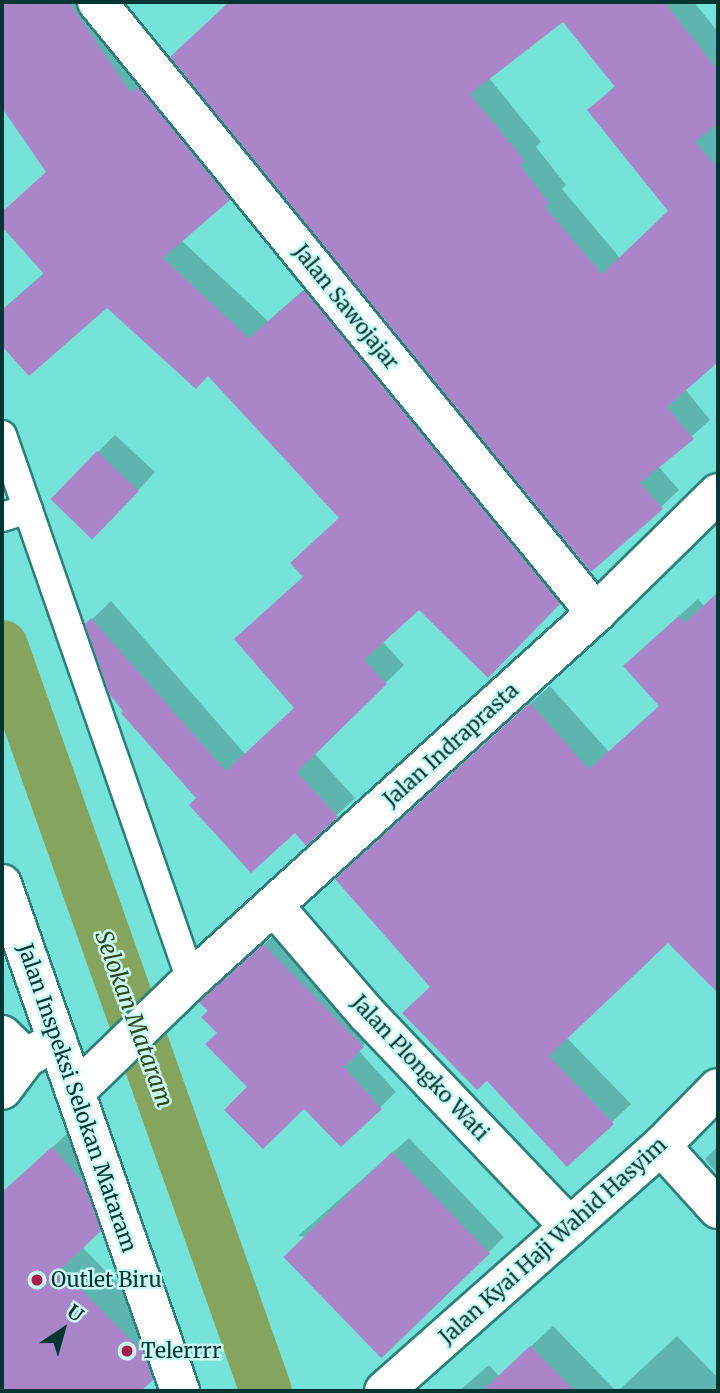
<!DOCTYPE html>
<html>
<head>
<meta charset="utf-8">
<style>
	body { margin:0 }
	#map { position:relative; width:720px; height:1393px; overflow:hidden; background:#76e3db; font-family:Merriweather,serif }
	div>[style] { position:absolute }
	.shadow>* { inset:0; background:#0003 }
	.canal>* { height:52px; margin:-26px; padding:0 26px; transform-origin:26px; border-radius:26px; background:#85a55e }
	.building>* { inset:0; background:#aa86c9; transform-origin:0 0 }
	.roads { filter:drop-shadow(2px 0 #2a817b) drop-shadow(-2px 0 #2a817b) drop-shadow(0 2px #2a817b) drop-shadow(0 -2px #2a817b) }
	.service>* { height:28px; margin:-14px; padding:0 14px; transform-origin:14px; border-radius:14px; background:#fff }
	.minor>* { height:38px; margin:-19px; padding:0 19px; transform-origin:19px; border-radius:19px; background:#fff }
	.secondary>* { height:38px; margin:-19px; padding:0 19px; transform-origin:19px; border-radius:19px; background:#fff }
	.dots>* { width:19px; height:19px; translate:-50% -50%; box-sizing:border-box; border:4px solid #c9faf5; border-radius:50% }
	span { translate:-50% -50%; white-space:nowrap; text-align:center; line-height:1.15; -webkit-text-stroke:5px #c9faf5; paint-order:stroke }
	.street-label { font-size:21px; color:#003532 }
	.poi-label { font-size:21px; color:#003532 }
	.left { translate:0 -50%; text-align:left }
	.water-label { font-size:23px; color:#324714; font-style:italic }
	.frame { position:absolute; inset:0; border:4px solid #003532; pointer-events:none }
	.north { position:absolute; left:28px; top:1295px; width:70px; height:70px; -webkit-text-stroke:5px #c9faf5; paint-order:stroke; rotate:36deg; font-size:19px; font-weight:700; line-height:28px; text-align:center; color:#003532 }
	.north::after { content:''; display:block; margin:auto; width:24px; height:32px; background:#003532; clip-path:polygon(50% 0,100% 100%,50% 72%,0 100%) }
</style>
</head>
<body>
<div id="map">
	<div class="shadow">
		<i style="clip-path:polygon(2px 2px,98px 2px,247px 180px,181px 240px,268px 321px,323px 273px,577px 584px,488px 675px,419px 607px,382px 641px,404px 665px,314px 753px,355px 798px,307px 843px,295px 830px,198px 798px,126px 711px,87px 624px,111px 601px,245px 754px,296px 707px,255px 621px,304px 576px,341px 518px,208px 374px,107px 305px,30px 374px,2px 343px,2px 310px,45px 272px,2px 224px,2px 214px,48px 171px,2px 105px)"></i>
		<i style="clip-path:polygon(evenodd,230px 2px,694px 2px,718px 32px,718px 360px,685px 389px,710px 420px,658px 466px,679px 490px,661px 507px,190px 40px,230px 2px,564px 20px,616px 85px,589px 110px,670px 210px,620px 258px,562px 189px,566px 185px,536px 147px,541px 142px,489px 78px,564px 20px)"></i>
		<i style="clip-path:polygon(115px 435px,155px 472px,111px 520px,98px 452px)"></i>
		<i style="clip-path:polygon(718px 593px,718px 957px,702px 974px,668px 941px,566px 1037px,631px 1104px,567px 1165px,432px 987px,356px 861px,550px 686px,609px 752px,661px 705px,643px 648px,698px 599px,704px 606px)"></i>
		<i style="clip-path:polygon(280px 930px,378px 1031px,358px 1050px,396px 1092px,341px 1145px,304px 1106px,249px 1087px,210px 1011px,217px 987px)"></i>
		<i style="clip-path:polygon(74px 1127px,121px 1208px,82px 1247px,164px 1330px,173px 1357px,138px 1391px,2px 1391px,2px 1195px)"></i>
		<i style="clip-path:polygon(409px 1138px,504px 1237px,488px 1253px,298px 1236px)"></i>
		<i style="clip-path:polygon(718px 1146px,718px 1174px,705px 1159px)"></i>
		<i style="clip-path:polygon(553px 1326px,616px 1391px,459px 1391px,489px 1365px,499px 1376px)"></i>
		<i style="clip-path:polygon(677px 1336px,718px 1378px,718px 1391px,618px 1391px)"></i>
	</div>
	<div class="canal">
		<i style="left:2px;top:646px;width:790px;rotate:70.49deg"></i>
	</div>
	<div class="building">
		<i style="clip-path:polygon(2px 2px,69px 2px,131px 93px,138px 87px,230px 200px,163px 258px,249px 338px,304px 290px,560px 604px,488px 678px,419px 610px,364px 660px,387px 684px,297px 772px,338px 817px,306px 846px,295px 833px,251px 873px,189px 805px,196px 798px,121px 713px,123px 711px,110px 695px,85px 624px,91px 618px,226px 771px,294px 708px,234px 639px,303px 577px,290px 563px,339px 518px,208px 376px,196px 389px,107px 308px,29px 376px,2px 346px,2px 310px,44px 274px,2px 227px,2px 212px,46px 172px,2px 108px)"></i>
		<i style="clip-path:polygon(evenodd,229px 2px,664px 2px,718px 70px,718px 123px,695px 142px,718px 168px,718px 362px,667px 407px,694px 439px,640px 483px,663px 509px,591px 572px,170px 57px,229px 2px,563px 22px,615px 87px,587px 110px,668px 211px,602px 274px,545px 207px,549px 203px,520px 165px,525px 161px,470px 94px,563px 22px)"></i>
		<i style="left:97px;top:451px;width:58px;height:67px;rotate:44deg"></i>
		<i style="clip-path:polygon(718px 592px,718px 993px,668px 943px,549px 1056px,614px 1124px,567px 1167px,487px 1081px,477px 1090px,402px 1013px,430px 987px,335px 879px,530px 703px,589px 769px,659px 706px,623px 666px,679px 616px,685px 623px)"></i>
		<i style="clip-path:polygon(263px 944px,364px 1047px,344px 1067px,382px 1109px,341px 1147px,304px 1109px,263px 1149px,224px 1110px,247px 1087px,205px 1044px,217px 1033px,201px 1017px,208px 1011px,199px 1002px)"></i>
		<i style="clip-path:polygon(52px 1147px,83px 1182px,101px 1231px,61px 1269px,143px 1352px,153px 1380px,141px 1391px,2px 1391px,2px 1192px)"></i>
		<i style="left:392px;top:1152px;width:141px;height:151px;rotate:46deg"></i>
		<i style="clip-path:polygon(530px 1346px,575px 1391px,482px 1391px)"></i>
	</div>
	<div class="roads">
		<div class="service">
			<i style="left:2px;top:435px;width:577px;rotate:70.87deg"></i>
			<i style="left:2px;top:517px;width:27px;rotate:-17deg"></i>
		</div>
		<div class="minor">
			<i style="left:97px;top:2px;width:789px;rotate:50.76deg"></i>
			<i style="left:274px;top:906px;width:143px;rotate:49.3deg"></i>
			<i style="left:367px;top:1014px;width:294px;rotate:46.4deg"></i>
			<i style="left:2px;top:1035px;width:33px;rotate:44deg"></i>
			<i style="left:2px;top:1090px;width:40px;rotate:-53deg"></i>
			<i style="left:26px;top:1058px;width:36px;rotate:-30deg"></i>
			<i style="left:75px;top:1092px;width:161px;rotate:-44deg"></i>
			<i style="left:191px;top:980px;width:547px;rotate:-42.18deg"></i>
			<i style="left:596px;top:613px;width:171px;rotate:-44.5deg"></i>
			<i style="left:661px;top:1146px;width:85px;rotate:47.9deg"></i>
		</div>
		<div class="secondary">
			<i style="left:2px;top:884px;width:537px;rotate:70.65deg"></i>
			<i style="left:384px;top:1391px;width:370px;rotate:-41.5deg"></i>
			<i style="left:661px;top:1146px;width:81px;rotate:-45.5deg"></i>
		</div>
	</div>
	<div class="dots">
		<i style="left:37px;top:1280px;background:#ac1a4b"></i>
		<i style="left:127px;top:1351px;background:#ac1a4b"></i>
	</div>
	<div class="street-label">
		<span style="left:346px;top:307px;rotate:51deg">Jalan Sawojajar</span>
		<span style="left:451px;top:745px;rotate:-42deg">Jalan Indraprasta</span>
		<span style="left:420px;top:1068px;rotate:47deg">Jalan Plongko Wati</span>
		<span style="left:77px;top:1098px;rotate:71deg">Jalan Inspeksi Selokan Mataram</span>
		<span style="left:553px;top:1241px;rotate:-42deg">Jalan Kyai Haji Wahid Hasyim</span>
	</div>
	<div class="poi-label">
		<span class="left" style="left:51px;top:1280px">Outlet Biru</span>
		<span class="left" style="left:141px;top:1351px">Telerrrr</span>
	</div>
	<div class="water-label">
		<span style="left:134px;top:1019px;rotate:70deg">Selokan Mataram</span>
	</div>
	<div class="frame"></div>
	<div class="north">U</div>
</div>
</body>
</html>
